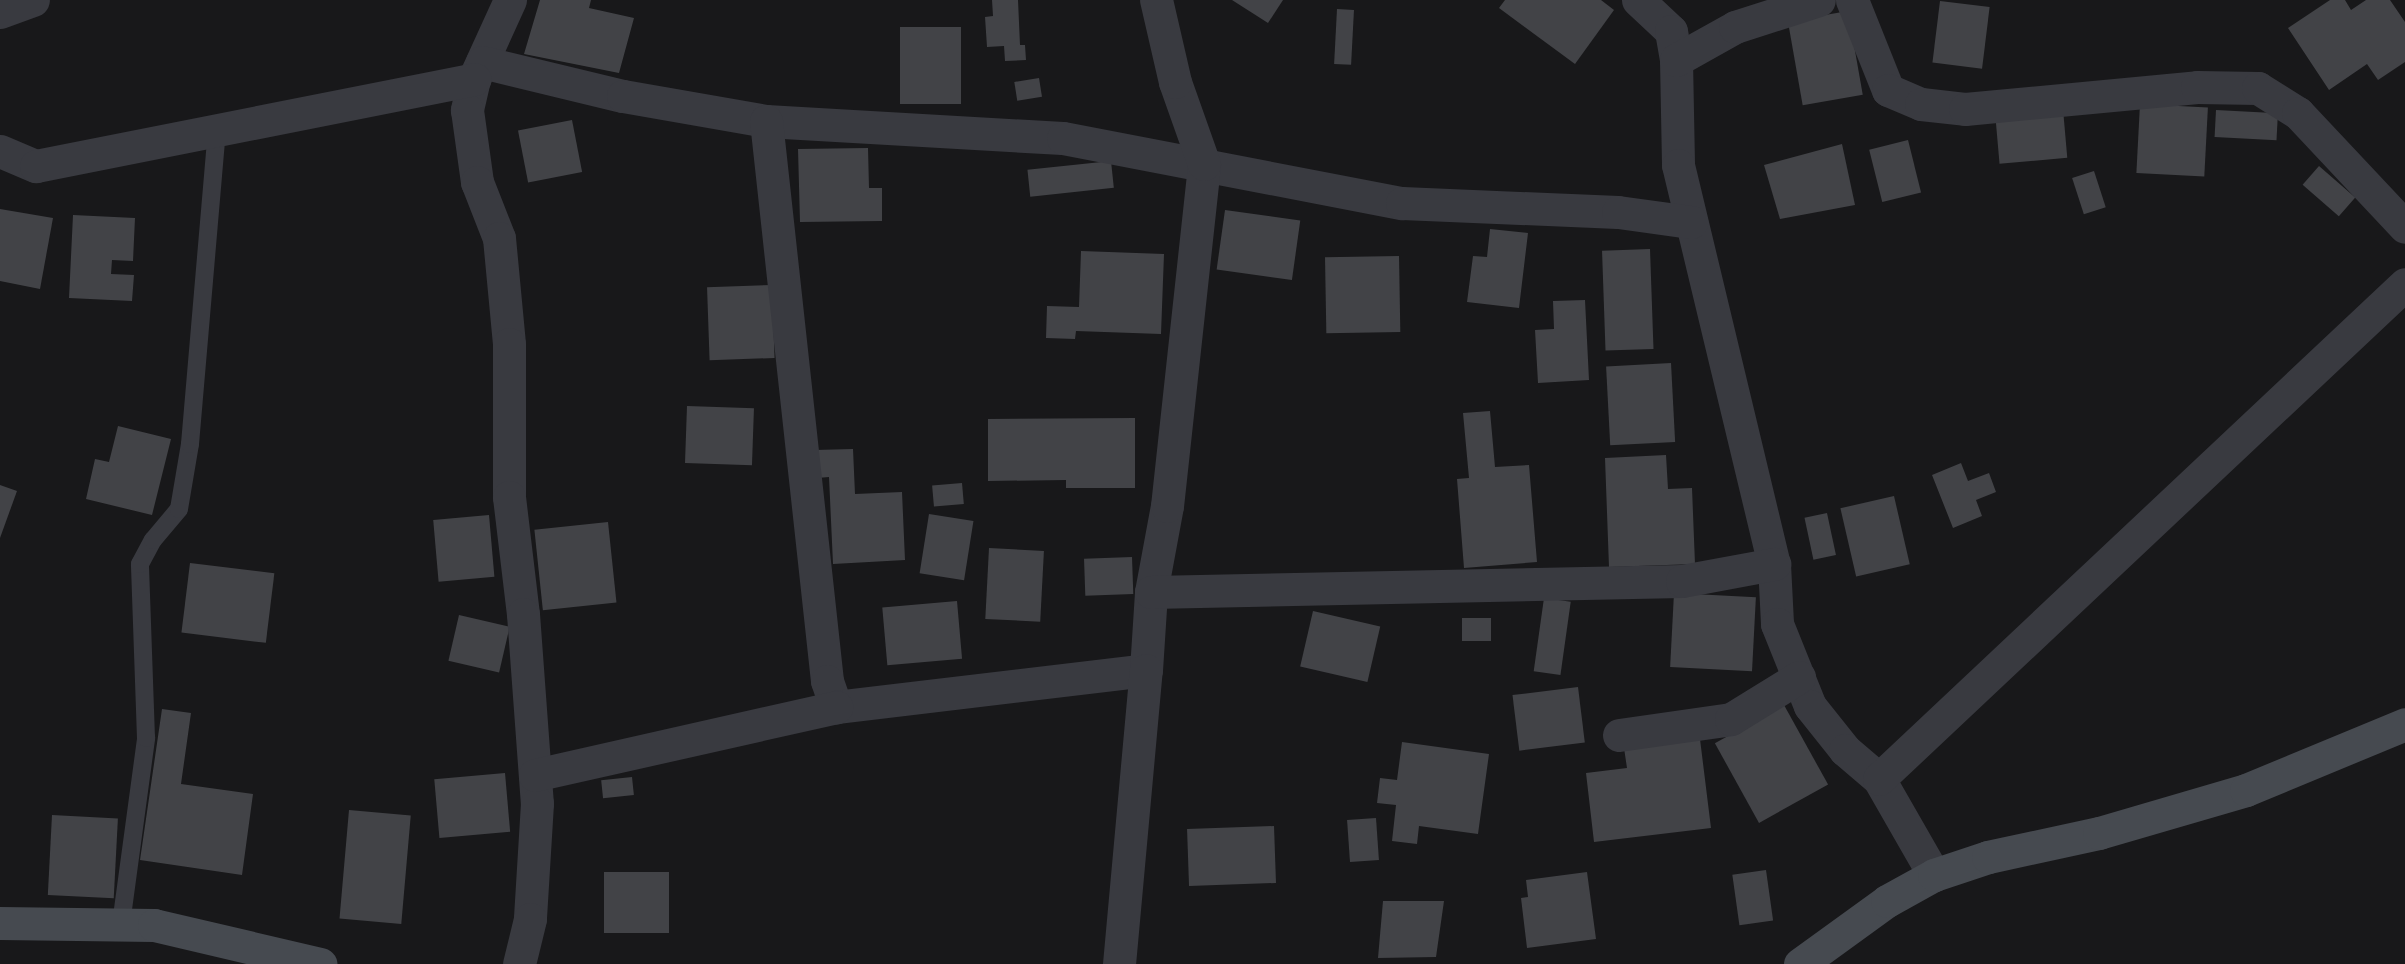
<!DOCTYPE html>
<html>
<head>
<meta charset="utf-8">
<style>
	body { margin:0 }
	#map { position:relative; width:2405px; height:964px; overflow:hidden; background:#18181a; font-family:Raleway,sans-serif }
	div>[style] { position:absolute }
	.building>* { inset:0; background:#424347; transform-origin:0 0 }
	.lane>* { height:18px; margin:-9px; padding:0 9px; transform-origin:9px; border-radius:9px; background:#393a40 }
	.street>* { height:33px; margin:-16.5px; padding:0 16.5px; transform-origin:16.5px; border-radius:16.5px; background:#393a40 }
	.secondary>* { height:33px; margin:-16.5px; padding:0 16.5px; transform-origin:16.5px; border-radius:16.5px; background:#464a50 }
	span { translate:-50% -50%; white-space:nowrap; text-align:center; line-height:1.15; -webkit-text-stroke:6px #131315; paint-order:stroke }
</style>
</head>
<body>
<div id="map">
	<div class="building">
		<i style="clip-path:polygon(540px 0,591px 0,589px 8px,634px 18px,619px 73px,524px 54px)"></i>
		<i style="clip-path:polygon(992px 0,1018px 0,1020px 45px,1025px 45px,1026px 60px,1005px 61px,1004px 46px,987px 47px,985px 17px,993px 16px)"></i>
		<i style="clip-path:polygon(1232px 0,1283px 0,1268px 23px)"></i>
		<i style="clip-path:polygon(1505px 0,1601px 0,1614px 10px,1575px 64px,1499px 8px)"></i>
		<i style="clip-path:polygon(2330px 0,2345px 0,2351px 10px,2366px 0,2390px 0,2405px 22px,2405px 62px,2378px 80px,2367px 64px,2329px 90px,2288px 28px)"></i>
		<i style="left:1940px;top:1px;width:50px;height:62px;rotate:7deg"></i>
		<i style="left:1337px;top:9px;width:17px;height:55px;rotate:3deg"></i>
		<i style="left:1848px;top:11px;width:85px;height:61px;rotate:80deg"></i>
		<i style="left:961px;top:27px;width:77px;height:61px;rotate:90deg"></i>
		<i style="left:1039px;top:78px;width:19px;height:25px;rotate:81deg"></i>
		<i style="left:2140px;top:104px;width:68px;height:69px;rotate:3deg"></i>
		<i style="left:2063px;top:109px;width:49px;height:68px;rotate:85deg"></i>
		<i style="left:2216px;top:110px;width:62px;height:27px;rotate:3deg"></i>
		<i style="left:572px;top:120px;width:53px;height:55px;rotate:79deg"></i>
		<i style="left:1908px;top:140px;width:54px;height:40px;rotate:76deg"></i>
		<i style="clip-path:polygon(1842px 144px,1855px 205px,1780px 219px,1764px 165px)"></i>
		<i style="clip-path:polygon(868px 148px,869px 188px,882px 188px,882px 221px,800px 222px,798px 149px)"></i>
		<i style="left:1111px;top:161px;width:27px;height:84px;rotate:84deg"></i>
		<i style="left:2319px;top:166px;width:48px;height:25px;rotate:41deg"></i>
		<i style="left:2094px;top:171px;width:38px;height:23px;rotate:72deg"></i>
		<i style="clip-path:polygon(0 209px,53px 218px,40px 289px,0 281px)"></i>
		<i style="left:1225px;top:210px;width:76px;height:60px;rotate:8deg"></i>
		<i style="clip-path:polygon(73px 215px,135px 218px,133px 261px,112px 260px,111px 274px,134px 275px,132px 301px,69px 298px)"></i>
		<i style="clip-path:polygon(1490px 229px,1528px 233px,1519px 308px,1467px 302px,1473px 256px,1487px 257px)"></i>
		<i style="left:1650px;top:249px;width:100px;height:48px;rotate:88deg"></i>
		<i style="clip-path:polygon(1081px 251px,1164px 254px,1161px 334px,1076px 331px,1075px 339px,1046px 338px,1047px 306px,1079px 307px)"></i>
		<i style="left:1399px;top:256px;width:76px;height:74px;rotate:89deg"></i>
		<i style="left:772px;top:285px;width:73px;height:65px;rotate:88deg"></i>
		<i style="clip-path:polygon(1585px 300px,1589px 380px,1538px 383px,1535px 330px,1554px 329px,1553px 301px)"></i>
		<i style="left:1671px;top:363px;width:79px;height:65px;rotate:87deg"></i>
		<i style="left:687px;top:406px;width:67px;height:57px;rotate:2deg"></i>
		<i style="clip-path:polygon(1490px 411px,1495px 467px,1529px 465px,1537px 562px,1464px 568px,1457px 479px,1469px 478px,1463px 413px)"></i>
		<i style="clip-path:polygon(1135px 418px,1135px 488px,1066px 488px,1066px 480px,988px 481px,988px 419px)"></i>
		<i style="clip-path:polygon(118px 426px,171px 439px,152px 515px,86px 499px,95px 459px,109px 462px)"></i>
		<i style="clip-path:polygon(853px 449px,855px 494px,902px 492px,905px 560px,833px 564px,829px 477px,817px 478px,815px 450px)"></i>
		<i style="clip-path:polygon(1666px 455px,1668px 489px,1692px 488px,1695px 564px,1609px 567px,1605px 458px)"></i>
		<i style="clip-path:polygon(1961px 463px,1968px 481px,1989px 473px,1996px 492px,1976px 500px,1982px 516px,1953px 528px,1932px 475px)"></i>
		<i style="left:962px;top:483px;width:21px;height:30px;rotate:85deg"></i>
		<i style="clip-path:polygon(0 485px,17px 491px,0 538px)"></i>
		<i style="left:1894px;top:496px;width:70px;height:55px;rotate:77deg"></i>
		<i style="left:1827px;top:513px;width:43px;height:23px;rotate:78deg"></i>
		<i style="left:929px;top:514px;width:45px;height:60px;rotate:9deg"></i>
		<i style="left:489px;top:515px;width:62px;height:56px;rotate:85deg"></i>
		<i style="left:608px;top:522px;width:81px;height:74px;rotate:84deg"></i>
		<i style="left:989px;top:548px;width:55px;height:71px;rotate:3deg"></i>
		<i style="left:1132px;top:557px;width:37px;height:48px;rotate:88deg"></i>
		<i style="left:190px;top:563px;width:85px;height:70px;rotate:7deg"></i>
		<i style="left:1674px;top:593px;width:82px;height:74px;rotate:3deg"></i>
		<i style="left:1544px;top:598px;width:27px;height:74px;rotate:8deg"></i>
		<i style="left:957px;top:601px;width:58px;height:75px;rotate:85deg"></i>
		<i style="left:1313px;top:611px;width:69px;height:57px;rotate:13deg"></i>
		<i style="left:459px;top:615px;width:52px;height:47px;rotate:13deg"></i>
		<i style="left:1491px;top:618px;width:23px;height:29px;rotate:90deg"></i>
		<i style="left:1578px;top:687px;width:56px;height:66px;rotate:83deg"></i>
		<i style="left:1784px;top:705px;width:91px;height:79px;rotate:61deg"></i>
		<i style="clip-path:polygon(162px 709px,191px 713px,181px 784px,253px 794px,242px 875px,140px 860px)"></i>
		<i style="clip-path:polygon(1700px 739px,1711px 828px,1594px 842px,1586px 773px,1627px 768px,1624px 748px)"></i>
		<i style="clip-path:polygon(1402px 742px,1489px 754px,1478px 834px,1419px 826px,1417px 844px,1392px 841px,1396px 805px,1377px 803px,1380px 778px,1397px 780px)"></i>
		<i style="left:505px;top:773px;width:59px;height:71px;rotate:85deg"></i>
		<i style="left:632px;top:777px;width:18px;height:31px;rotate:84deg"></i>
		<i style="left:349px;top:810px;width:62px;height:109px;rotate:5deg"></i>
		<i style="left:52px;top:815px;width:66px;height:80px;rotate:3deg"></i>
		<i style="left:1376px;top:818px;width:42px;height:29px;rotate:86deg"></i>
		<i style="left:1274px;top:826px;width:57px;height:87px;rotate:88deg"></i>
		<i style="left:1766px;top:870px;width:51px;height:34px;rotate:82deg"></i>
		<i style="left:604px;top:872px;width:65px;height:61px"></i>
		<i style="clip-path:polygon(1587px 872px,1596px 939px,1527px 948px,1521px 898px,1528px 897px,1526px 880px)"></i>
		<i style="clip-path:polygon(1383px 901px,1444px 901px,1436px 957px,1378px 958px)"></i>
	</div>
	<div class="lane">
		<i style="left:121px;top:924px;width:188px;rotate:-82.3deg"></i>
		<i style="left:146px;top:738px;width:174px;rotate:-92deg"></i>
		<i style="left:140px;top:564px;width:27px;rotate:-62deg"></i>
		<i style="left:153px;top:540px;width:40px;rotate:-50deg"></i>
		<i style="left:179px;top:509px;width:66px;rotate:-80.4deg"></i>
		<i style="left:190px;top:444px;width:313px;rotate:-85.1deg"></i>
	</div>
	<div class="street">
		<i style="left:510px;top:0;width:87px;rotate:114.5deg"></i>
		<i style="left:474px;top:79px;width:32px;rotate:103deg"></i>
		<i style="left:467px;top:110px;width:73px;rotate:82.1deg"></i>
		<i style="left:477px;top:182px;width:60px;rotate:68.6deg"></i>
		<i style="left:499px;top:238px;width:106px;rotate:84.6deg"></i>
		<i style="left:509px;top:344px;width:153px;rotate:90deg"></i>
		<i style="left:509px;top:497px;width:118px;rotate:83.2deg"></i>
		<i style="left:523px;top:614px;width:190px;rotate:85.8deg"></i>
		<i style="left:537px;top:803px;width:116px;rotate:93.5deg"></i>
		<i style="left:530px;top:919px;width:46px;rotate:103.7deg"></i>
		<i style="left:1638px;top:0;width:45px;rotate:43.2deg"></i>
		<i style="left:1671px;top:31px;width:29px;rotate:80deg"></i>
		<i style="left:1676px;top:60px;width:105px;rotate:88.9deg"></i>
		<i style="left:1678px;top:165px;width:410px;rotate:76.5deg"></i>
		<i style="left:1774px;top:564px;width:60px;rotate:87.1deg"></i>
		<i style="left:1777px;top:624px;width:88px;rotate:68.1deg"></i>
		<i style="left:1810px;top:706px;width:56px;rotate:51.5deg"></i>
		<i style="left:1845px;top:750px;width:45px;rotate:40.5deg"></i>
		<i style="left:1879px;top:779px;width:111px;rotate:60.2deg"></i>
		<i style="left:1852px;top:0;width:97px;rotate:68.2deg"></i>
		<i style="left:1888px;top:90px;width:36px;rotate:23deg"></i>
		<i style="left:1921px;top:104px;width:44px;rotate:6.5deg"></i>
		<i style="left:1965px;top:109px;width:233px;rotate:-5.4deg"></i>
		<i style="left:2197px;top:87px;width:61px;rotate:0.9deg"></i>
		<i style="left:2258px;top:88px;width:47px;rotate:32deg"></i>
		<i style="left:2298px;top:113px;width:156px;rotate:46.8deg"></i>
		<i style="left:0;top:12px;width:35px;rotate:-20deg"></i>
		<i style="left:1676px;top:60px;width:68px;rotate:-29.2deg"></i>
		<i style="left:1735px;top:27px;width:88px;rotate:-17.8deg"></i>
		<i style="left:482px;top:62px;width:145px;rotate:13.6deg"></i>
		<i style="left:623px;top:96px;width:145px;rotate:9.9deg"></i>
		<i style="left:766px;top:121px;width:297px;rotate:3.3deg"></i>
		<i style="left:1063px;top:138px;width:345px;rotate:10.9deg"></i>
		<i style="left:1402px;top:203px;width:216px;rotate:2.4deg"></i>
		<i style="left:1618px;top:212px;width:74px;rotate:7.8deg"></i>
		<i style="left:766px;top:121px;width:563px;rotate:83.78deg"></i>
		<i style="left:827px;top:681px;width:28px;rotate:71deg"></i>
		<i style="left:836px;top:707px;width:312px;rotate:-6.8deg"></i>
		<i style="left:1146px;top:670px;width:78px;rotate:-86.3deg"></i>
		<i style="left:1151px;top:592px;width:87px;rotate:-79.5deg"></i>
		<i style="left:1167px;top:506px;width:344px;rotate:-83.8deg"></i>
		<i style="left:1204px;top:164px;width:87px;rotate:-109.5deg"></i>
		<i style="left:1175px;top:82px;width:84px;rotate:-103deg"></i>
		<i style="left:0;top:151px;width:39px;rotate:23deg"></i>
		<i style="left:36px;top:166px;width:447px;rotate:-11.2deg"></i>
		<i style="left:1151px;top:592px;width:531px;rotate:-1.19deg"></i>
		<i style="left:1682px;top:581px;width:94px;rotate:-10.5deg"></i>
		<i style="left:1619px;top:735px;width:113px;rotate:-8.1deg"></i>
		<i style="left:1731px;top:719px;width:80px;rotate:-31.7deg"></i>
		<i style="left:535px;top:775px;width:309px;rotate:-12.7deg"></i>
		<i style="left:1879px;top:779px;width:722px;rotate:-43.26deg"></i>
		<i style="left:1119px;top:964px;width:295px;rotate:-84.8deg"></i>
	</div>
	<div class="secondary">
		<i style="left:0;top:923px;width:154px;rotate:0.7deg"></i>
		<i style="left:154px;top:925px;width:171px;rotate:13.2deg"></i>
		<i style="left:1800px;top:964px;width:107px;rotate:-35.9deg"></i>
		<i style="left:1887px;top:901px;width:54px;rotate:-29deg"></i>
		<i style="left:1934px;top:875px;width:57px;rotate:-18.4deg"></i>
		<i style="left:1988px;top:857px;width:114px;rotate:-12.2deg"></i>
		<i style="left:2099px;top:833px;width:153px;rotate:-16.3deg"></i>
		<i style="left:2246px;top:790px;width:172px;rotate:-22.5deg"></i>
	</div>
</div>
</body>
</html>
